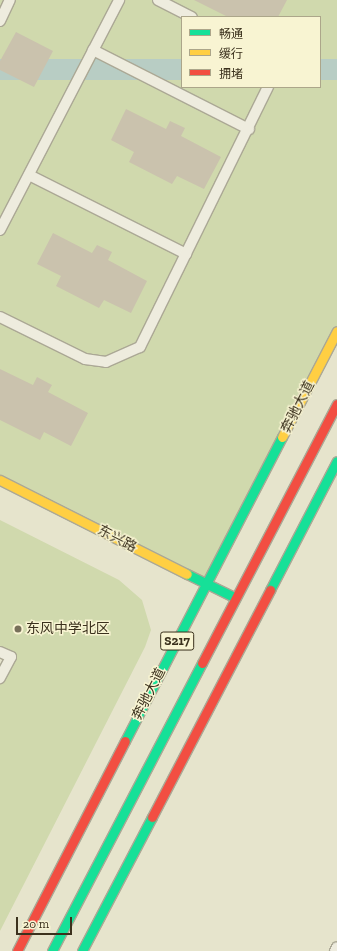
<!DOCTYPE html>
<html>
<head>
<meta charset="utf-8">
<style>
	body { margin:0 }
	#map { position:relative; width:337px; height:951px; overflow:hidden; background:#e6e4cc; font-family:"Zilla Slab","Noto Sans SC",serif }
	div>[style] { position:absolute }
	.green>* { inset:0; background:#d0d9ad }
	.water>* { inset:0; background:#b8cdc4; transform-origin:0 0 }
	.building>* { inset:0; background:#cac2ad }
	.roads { filter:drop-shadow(1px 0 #aba895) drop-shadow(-1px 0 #aba895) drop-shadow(0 1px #aba895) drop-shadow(0 -1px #aba895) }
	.lane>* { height:10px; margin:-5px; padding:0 5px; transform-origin:5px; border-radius:5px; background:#eeecde }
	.fast>* { height:9px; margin:-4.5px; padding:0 4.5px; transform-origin:4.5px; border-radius:4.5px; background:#16e098 }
	.slow>* { height:9px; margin:-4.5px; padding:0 4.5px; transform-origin:4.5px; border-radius:4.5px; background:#ffcf43 }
	.jam>* { height:9px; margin:-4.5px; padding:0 4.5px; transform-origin:4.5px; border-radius:4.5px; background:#f24e42 }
	.dots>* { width:11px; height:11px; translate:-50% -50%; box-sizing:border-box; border:2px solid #f8f4d2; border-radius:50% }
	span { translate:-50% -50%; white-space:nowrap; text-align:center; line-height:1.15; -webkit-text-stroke:3px #f8f4d2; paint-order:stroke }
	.shield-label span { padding:1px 3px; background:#f8f4d2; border:1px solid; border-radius:3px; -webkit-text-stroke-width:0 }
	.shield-label { font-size:13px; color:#3b311d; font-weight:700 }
	.street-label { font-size:14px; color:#3b311d }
	.poi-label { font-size:14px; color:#3b311d }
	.left { translate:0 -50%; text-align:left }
	.legend { position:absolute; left:181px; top:16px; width:140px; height:72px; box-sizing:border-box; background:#f8f4d2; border:1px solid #aca68a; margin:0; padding:5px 7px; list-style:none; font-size:12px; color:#3b311d }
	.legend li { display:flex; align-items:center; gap:8px; height:20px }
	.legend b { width:20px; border:1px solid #aca68a }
	.scale { position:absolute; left:16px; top:917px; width:56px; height:18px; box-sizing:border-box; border:2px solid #3b311d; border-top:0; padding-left:5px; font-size:12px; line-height:14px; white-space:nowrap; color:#3b311d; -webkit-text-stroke:3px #f8f4d2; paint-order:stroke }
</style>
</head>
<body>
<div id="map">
	<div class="green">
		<i style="clip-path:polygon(evenodd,0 0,337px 0,337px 331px,206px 584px,0 480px,0 0,182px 17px,320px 17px,320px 87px,182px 87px,182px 17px)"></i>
		<i style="clip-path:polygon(0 520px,119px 580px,142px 600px,151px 630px,145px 647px,0 931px,0 678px,10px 657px,0 652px)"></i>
	</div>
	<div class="water">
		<i style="left:337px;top:59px;width:21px;height:486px;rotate:90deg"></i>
	</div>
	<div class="building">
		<i style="clip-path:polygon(194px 0,287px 0,278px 17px,228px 17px)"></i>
		<i style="clip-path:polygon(16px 32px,53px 51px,34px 87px,0 70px,0 61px)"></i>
		<i style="clip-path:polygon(126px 109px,166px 129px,170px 121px,185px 128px,181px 136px,221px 157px,204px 189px,177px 176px,172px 184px,129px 162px,134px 152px,111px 140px)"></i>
		<i style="clip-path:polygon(53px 233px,92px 253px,97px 245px,112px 252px,108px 260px,147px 281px,131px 313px,104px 300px,99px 308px,56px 286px,61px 276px,37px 264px)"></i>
		<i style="clip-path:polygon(0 369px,33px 385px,37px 377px,52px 385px,48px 392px,88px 413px,71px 446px,44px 432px,40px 440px,0 420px)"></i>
	</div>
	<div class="roads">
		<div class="lane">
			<i style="left:158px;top:0;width:38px;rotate:27deg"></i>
			<i style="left:0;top:21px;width:23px;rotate:-65deg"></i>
			<i style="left:93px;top:50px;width:175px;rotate:26.9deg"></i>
			<i style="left:29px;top:175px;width:176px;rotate:26.7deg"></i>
			<i style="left:0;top:230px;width:259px;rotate:-62.6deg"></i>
			<i style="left:0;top:317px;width:95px;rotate:26.3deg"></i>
			<i style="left:85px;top:359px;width:21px;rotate:8deg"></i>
			<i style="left:106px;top:362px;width:37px;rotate:-24deg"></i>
			<i style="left:140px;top:347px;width:290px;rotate:-63.8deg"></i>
			<i style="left:0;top:652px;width:12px;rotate:24deg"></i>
			<i style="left:11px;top:657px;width:24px;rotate:118deg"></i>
			<i style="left:335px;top:951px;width:4px;rotate:-63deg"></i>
		</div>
		<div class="fast">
			<i style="left:187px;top:574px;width:52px;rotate:26.1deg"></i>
			<i style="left:270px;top:590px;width:145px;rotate:-62.6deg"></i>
			<i style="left:125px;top:741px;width:342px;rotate:-62.7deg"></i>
			<i style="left:52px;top:951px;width:325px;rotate:-62.5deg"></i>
			<i style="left:82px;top:951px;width:151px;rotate:-62.4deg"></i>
		</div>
		<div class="slow">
			<i style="left:282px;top:437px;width:119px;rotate:-62.6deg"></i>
			<i style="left:0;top:480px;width:209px;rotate:26.7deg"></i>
		</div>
		<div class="jam">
			<i style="left:202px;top:663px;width:292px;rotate:-62.5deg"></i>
			<i style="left:152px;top:817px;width:256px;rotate:-62.5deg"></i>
			<i style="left:17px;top:951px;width:236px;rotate:-62.8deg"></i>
		</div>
	</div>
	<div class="dots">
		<i style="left:18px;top:629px;background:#77705a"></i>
	</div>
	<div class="shield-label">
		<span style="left:177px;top:641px">S217</span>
	</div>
	<div class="street-label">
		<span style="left:298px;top:407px;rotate:-63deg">奔驰大道</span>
		<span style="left:117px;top:539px;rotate:27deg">东兴路</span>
		<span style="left:149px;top:694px;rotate:-63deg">奔驰大道</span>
	</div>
	<div class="poi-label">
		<span class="left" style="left:26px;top:629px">东风中学北区</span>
	</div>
	<ul class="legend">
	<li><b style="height:5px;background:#16e098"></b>畅通</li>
	<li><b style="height:5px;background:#ffcf43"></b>缓行</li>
	<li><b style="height:5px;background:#f24e42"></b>拥堵</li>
	</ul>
	<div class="scale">20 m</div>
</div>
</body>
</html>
